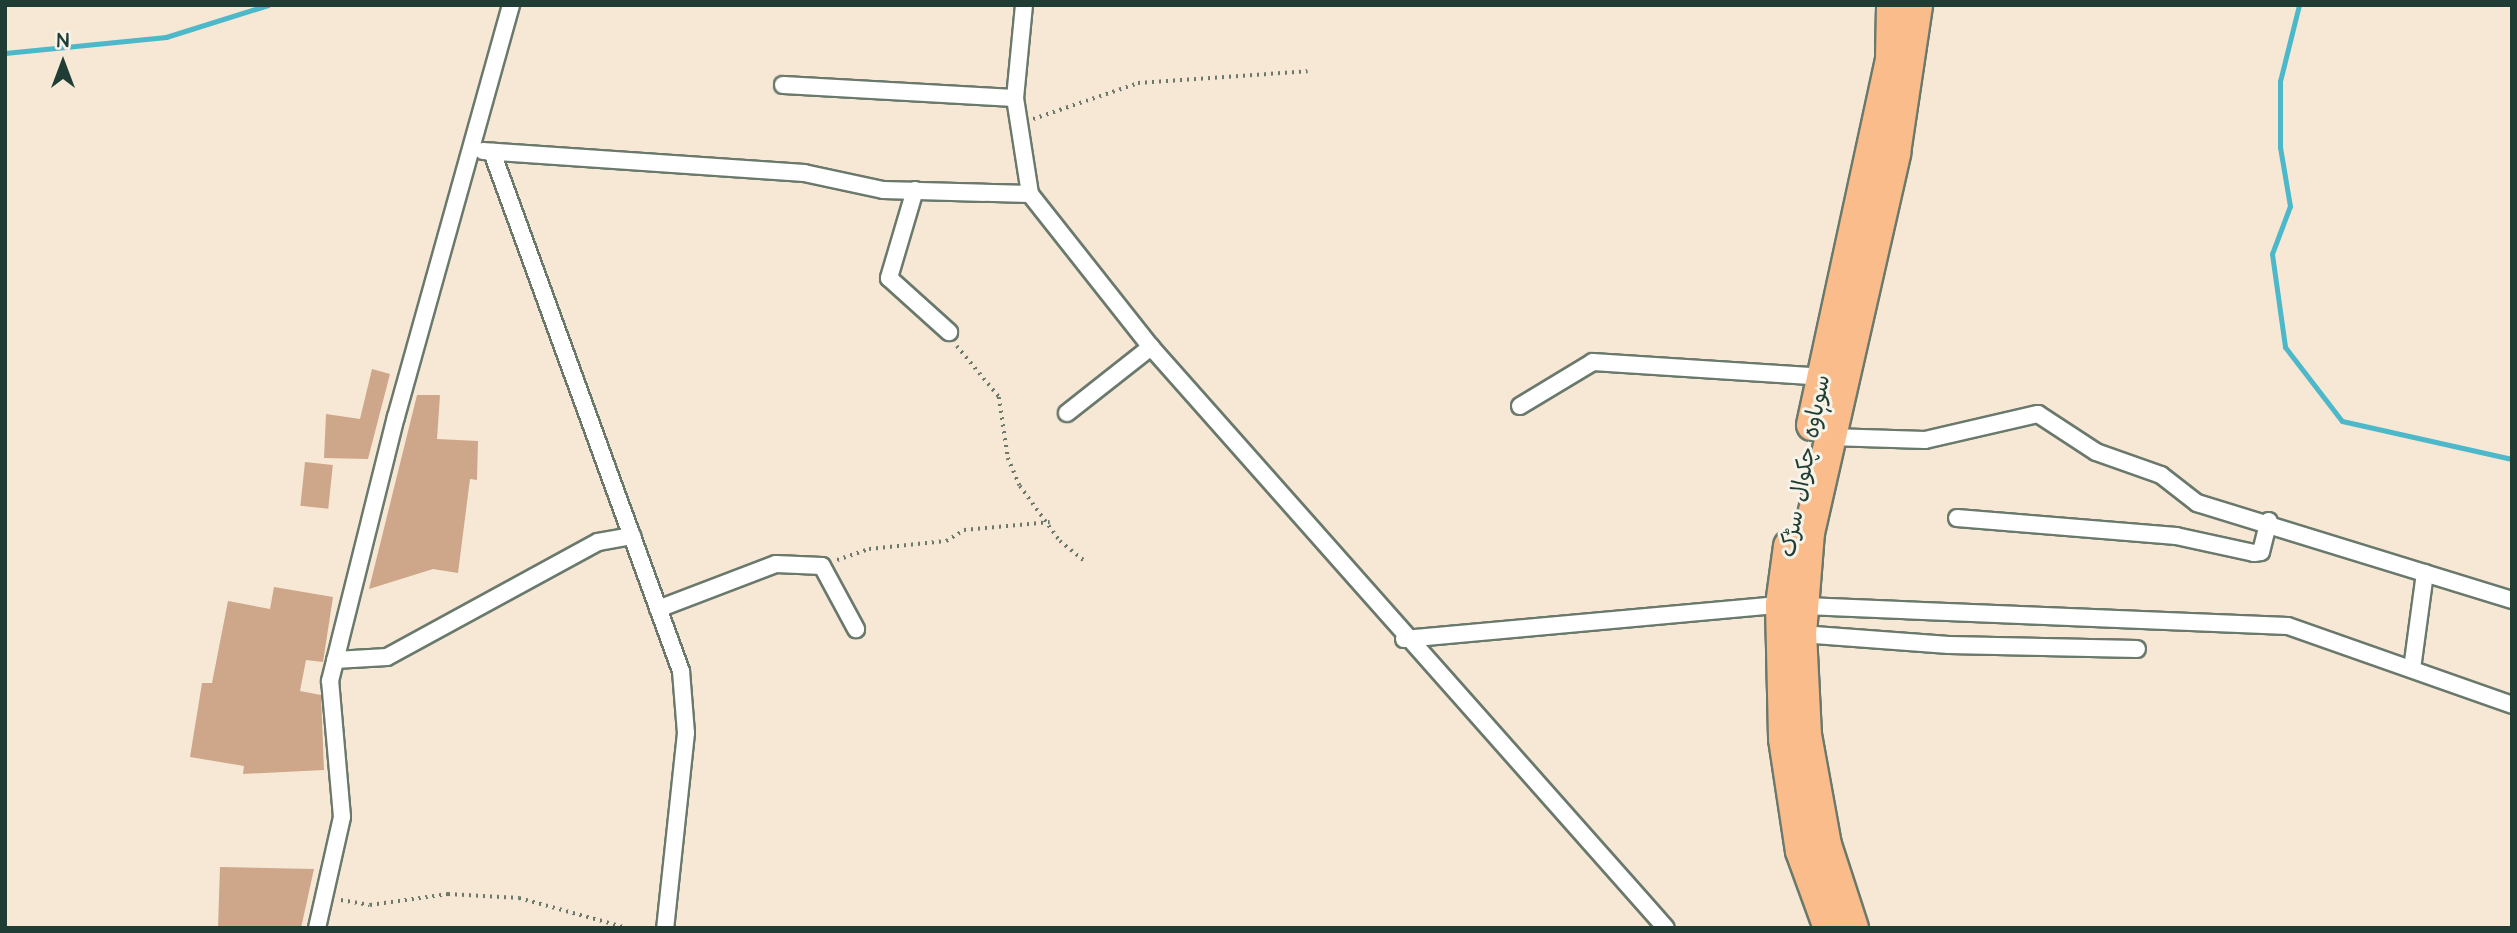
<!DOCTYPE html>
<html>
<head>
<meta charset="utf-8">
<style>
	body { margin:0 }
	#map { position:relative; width:2517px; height:933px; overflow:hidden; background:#f6e8d5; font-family:"Architects Daughter","Playpen Sans Arabic",sans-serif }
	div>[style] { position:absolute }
	.stream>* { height:5px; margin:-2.5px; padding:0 2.5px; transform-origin:2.5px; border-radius:2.5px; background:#4cb8c9 }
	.building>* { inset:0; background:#cea689; transform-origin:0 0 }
	.path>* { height:3.5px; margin-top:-1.75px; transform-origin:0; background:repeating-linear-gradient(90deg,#6a796c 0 2px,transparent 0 7px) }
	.roads { filter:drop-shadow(2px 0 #6a796c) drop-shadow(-2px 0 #6a796c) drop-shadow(0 2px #6a796c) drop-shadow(0 -2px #6a796c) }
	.street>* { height:16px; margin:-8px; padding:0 8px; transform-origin:8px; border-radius:8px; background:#fff }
	.highway>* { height:30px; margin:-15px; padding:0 15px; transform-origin:15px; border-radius:15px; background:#f9bc8a }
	span { translate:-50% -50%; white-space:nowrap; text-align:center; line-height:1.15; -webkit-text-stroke:6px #f7f3e8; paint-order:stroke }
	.street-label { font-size:23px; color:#1f3d34 }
	.frame { position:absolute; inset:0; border:7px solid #1f3d34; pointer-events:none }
	.north { position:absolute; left:28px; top:28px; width:70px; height:70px; -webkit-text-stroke:5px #f7f3e8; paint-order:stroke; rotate:0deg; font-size:19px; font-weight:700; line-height:28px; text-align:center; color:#1f3d34 }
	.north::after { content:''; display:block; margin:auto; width:24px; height:32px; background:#1f3d34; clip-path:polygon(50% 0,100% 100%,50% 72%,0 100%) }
</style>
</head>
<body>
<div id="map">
	<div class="stream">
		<i style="left:2299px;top:5px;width:78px;rotate:104deg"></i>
		<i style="left:2280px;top:81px;width:66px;rotate:90deg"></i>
		<i style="left:2280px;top:147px;width:60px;rotate:80.4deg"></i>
		<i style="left:2290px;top:206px;width:51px;rotate:110.6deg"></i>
		<i style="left:2272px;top:254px;width:94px;rotate:82deg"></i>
		<i style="left:2285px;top:347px;width:93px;rotate:52.4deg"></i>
		<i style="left:2342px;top:421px;width:174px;rotate:12.6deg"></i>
		<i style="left:5px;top:53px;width:162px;rotate:-5.7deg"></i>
		<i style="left:166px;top:37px;width:107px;rotate:-17.4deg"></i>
	</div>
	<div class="building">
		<i style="clip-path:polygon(372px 369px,390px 374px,368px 459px,324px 458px,326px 414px,360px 419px)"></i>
		<i style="clip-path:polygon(417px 395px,440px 395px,437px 439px,478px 441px,477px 480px,470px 479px,458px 573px,433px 569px,369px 589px)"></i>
		<i style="left:305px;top:462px;width:28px;height:44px;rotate:6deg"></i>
		<i style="clip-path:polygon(274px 587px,333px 597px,323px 662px,306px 660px,300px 691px,321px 695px,324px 770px,243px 774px,244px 766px,190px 757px,202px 683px,212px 683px,228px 601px,270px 609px)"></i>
		<i style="clip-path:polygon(220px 867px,314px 869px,301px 928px,218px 928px)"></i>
	</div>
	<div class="path">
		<i style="left:1033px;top:119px;width:111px;rotate:-18.9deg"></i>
		<i style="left:1138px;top:83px;width:170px;rotate:-4deg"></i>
		<i style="left:957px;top:346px;width:66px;rotate:50.5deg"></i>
		<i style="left:999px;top:397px;width:62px;rotate:81.6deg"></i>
		<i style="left:1008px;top:458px;width:30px;rotate:67deg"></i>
		<i style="left:1020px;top:486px;width:68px;rotate:54deg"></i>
		<i style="left:1060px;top:541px;width:32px;rotate:39deg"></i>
		<i style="left:837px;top:560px;width:34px;rotate:-19deg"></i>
		<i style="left:869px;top:549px;width:77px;rotate:-5.9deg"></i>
		<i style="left:946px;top:541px;width:21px;rotate:-31deg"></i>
		<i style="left:964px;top:530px;width:86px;rotate:-5.3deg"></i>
		<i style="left:341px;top:900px;width:29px;rotate:10deg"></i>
		<i style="left:370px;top:905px;width:79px;rotate:-8deg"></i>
		<i style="left:448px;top:894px;width:71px;rotate:3.2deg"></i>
		<i style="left:519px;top:898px;width:112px;rotate:15.5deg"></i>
	</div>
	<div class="roads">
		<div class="street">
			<i style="left:1024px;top:5px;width:93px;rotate:95.5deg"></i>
			<i style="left:1015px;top:98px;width:97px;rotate:81.1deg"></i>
			<i style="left:1030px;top:194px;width:195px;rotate:51.7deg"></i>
			<i style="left:1151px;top:347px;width:776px;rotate:48.45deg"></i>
			<i style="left:783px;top:85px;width:232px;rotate:3.2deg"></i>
			<i style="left:483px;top:151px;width:322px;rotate:3.9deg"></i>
			<i style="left:804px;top:173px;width:81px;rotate:12.1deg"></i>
			<i style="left:883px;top:190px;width:147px;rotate:1.6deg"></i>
			<i style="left:492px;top:152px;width:552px;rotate:69.99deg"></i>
			<i style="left:681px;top:671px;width:62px;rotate:85.4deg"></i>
			<i style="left:686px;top:733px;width:196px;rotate:96.1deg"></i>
			<i style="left:915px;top:190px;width:92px;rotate:106.5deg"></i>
			<i style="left:889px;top:278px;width:81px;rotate:42deg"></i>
			<i style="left:1520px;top:406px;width:85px;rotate:-31.1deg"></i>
			<i style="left:1593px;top:362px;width:229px;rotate:3.7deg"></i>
			<i style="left:1067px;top:413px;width:107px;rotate:-38.2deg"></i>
			<i style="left:1830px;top:437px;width:95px;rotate:1.8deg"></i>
			<i style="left:1925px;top:440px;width:116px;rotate:-13deg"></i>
			<i style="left:2038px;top:414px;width:69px;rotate:33.2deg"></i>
			<i style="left:2096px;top:452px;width:69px;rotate:19.5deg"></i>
			<i style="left:2161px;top:475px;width:46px;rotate:37.9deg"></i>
			<i style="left:2197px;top:503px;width:330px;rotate:17.1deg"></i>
			<i style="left:1957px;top:518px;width:220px;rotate:4.7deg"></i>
			<i style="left:2176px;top:536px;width:80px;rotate:12.3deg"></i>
			<i style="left:2254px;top:553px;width:7px;rotate:-8deg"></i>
			<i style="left:2261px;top:552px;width:32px;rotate:-76deg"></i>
			<i style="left:658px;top:609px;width:126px;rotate:-20.9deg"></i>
			<i style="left:776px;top:564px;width:46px;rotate:2.5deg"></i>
			<i style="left:822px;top:566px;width:72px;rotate:61.6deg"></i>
			<i style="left:1801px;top:634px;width:148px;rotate:4.3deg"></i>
			<i style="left:1949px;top:645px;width:188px;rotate:1.2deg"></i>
			<i style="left:1404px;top:639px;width:379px;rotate:-5.2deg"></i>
			<i style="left:1781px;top:605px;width:507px;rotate:2.37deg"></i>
			<i style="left:2288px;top:626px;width:238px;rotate:19.4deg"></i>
			<i style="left:335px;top:660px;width:52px;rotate:-3.3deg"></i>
			<i style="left:387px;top:657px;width:240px;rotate:-28.6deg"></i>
			<i style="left:598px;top:542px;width:35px;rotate:-10deg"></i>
			<i style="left:2412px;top:669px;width:97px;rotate:-82.3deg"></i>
			<i style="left:317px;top:928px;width:114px;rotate:-77.3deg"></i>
			<i style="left:342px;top:817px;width:137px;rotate:-95deg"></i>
			<i style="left:330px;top:681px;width:272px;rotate:-76deg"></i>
			<i style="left:396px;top:417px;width:428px;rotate:-74.4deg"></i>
		</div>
		<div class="highway">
			<i style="left:1812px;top:425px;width:374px;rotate:-77.8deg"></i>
			<i style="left:1891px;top:59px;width:54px;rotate:-88.9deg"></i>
			<i style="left:1789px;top:546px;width:60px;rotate:97.7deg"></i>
			<i style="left:1781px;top:605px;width:134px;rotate:88.7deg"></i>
			<i style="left:1784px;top:739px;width:113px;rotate:81.4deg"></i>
			<i style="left:1801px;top:851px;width:82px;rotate:70deg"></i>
			<i style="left:1853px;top:928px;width:87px;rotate:-108deg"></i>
			<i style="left:1826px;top:845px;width:112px;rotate:-100.3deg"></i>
			<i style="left:1806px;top:735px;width:101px;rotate:-92.8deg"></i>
			<i style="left:1801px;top:634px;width:101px;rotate:-85.5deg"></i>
			<i style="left:1809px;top:533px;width:390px;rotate:-77.2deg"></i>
			<i style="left:1895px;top:153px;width:150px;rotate:-81.5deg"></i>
		</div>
	</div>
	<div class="street-label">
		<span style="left:1805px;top:466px;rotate:-79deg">سوہاوہ چکوال سڑک</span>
	</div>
	<div class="frame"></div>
	<div class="north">N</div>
</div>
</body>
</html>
